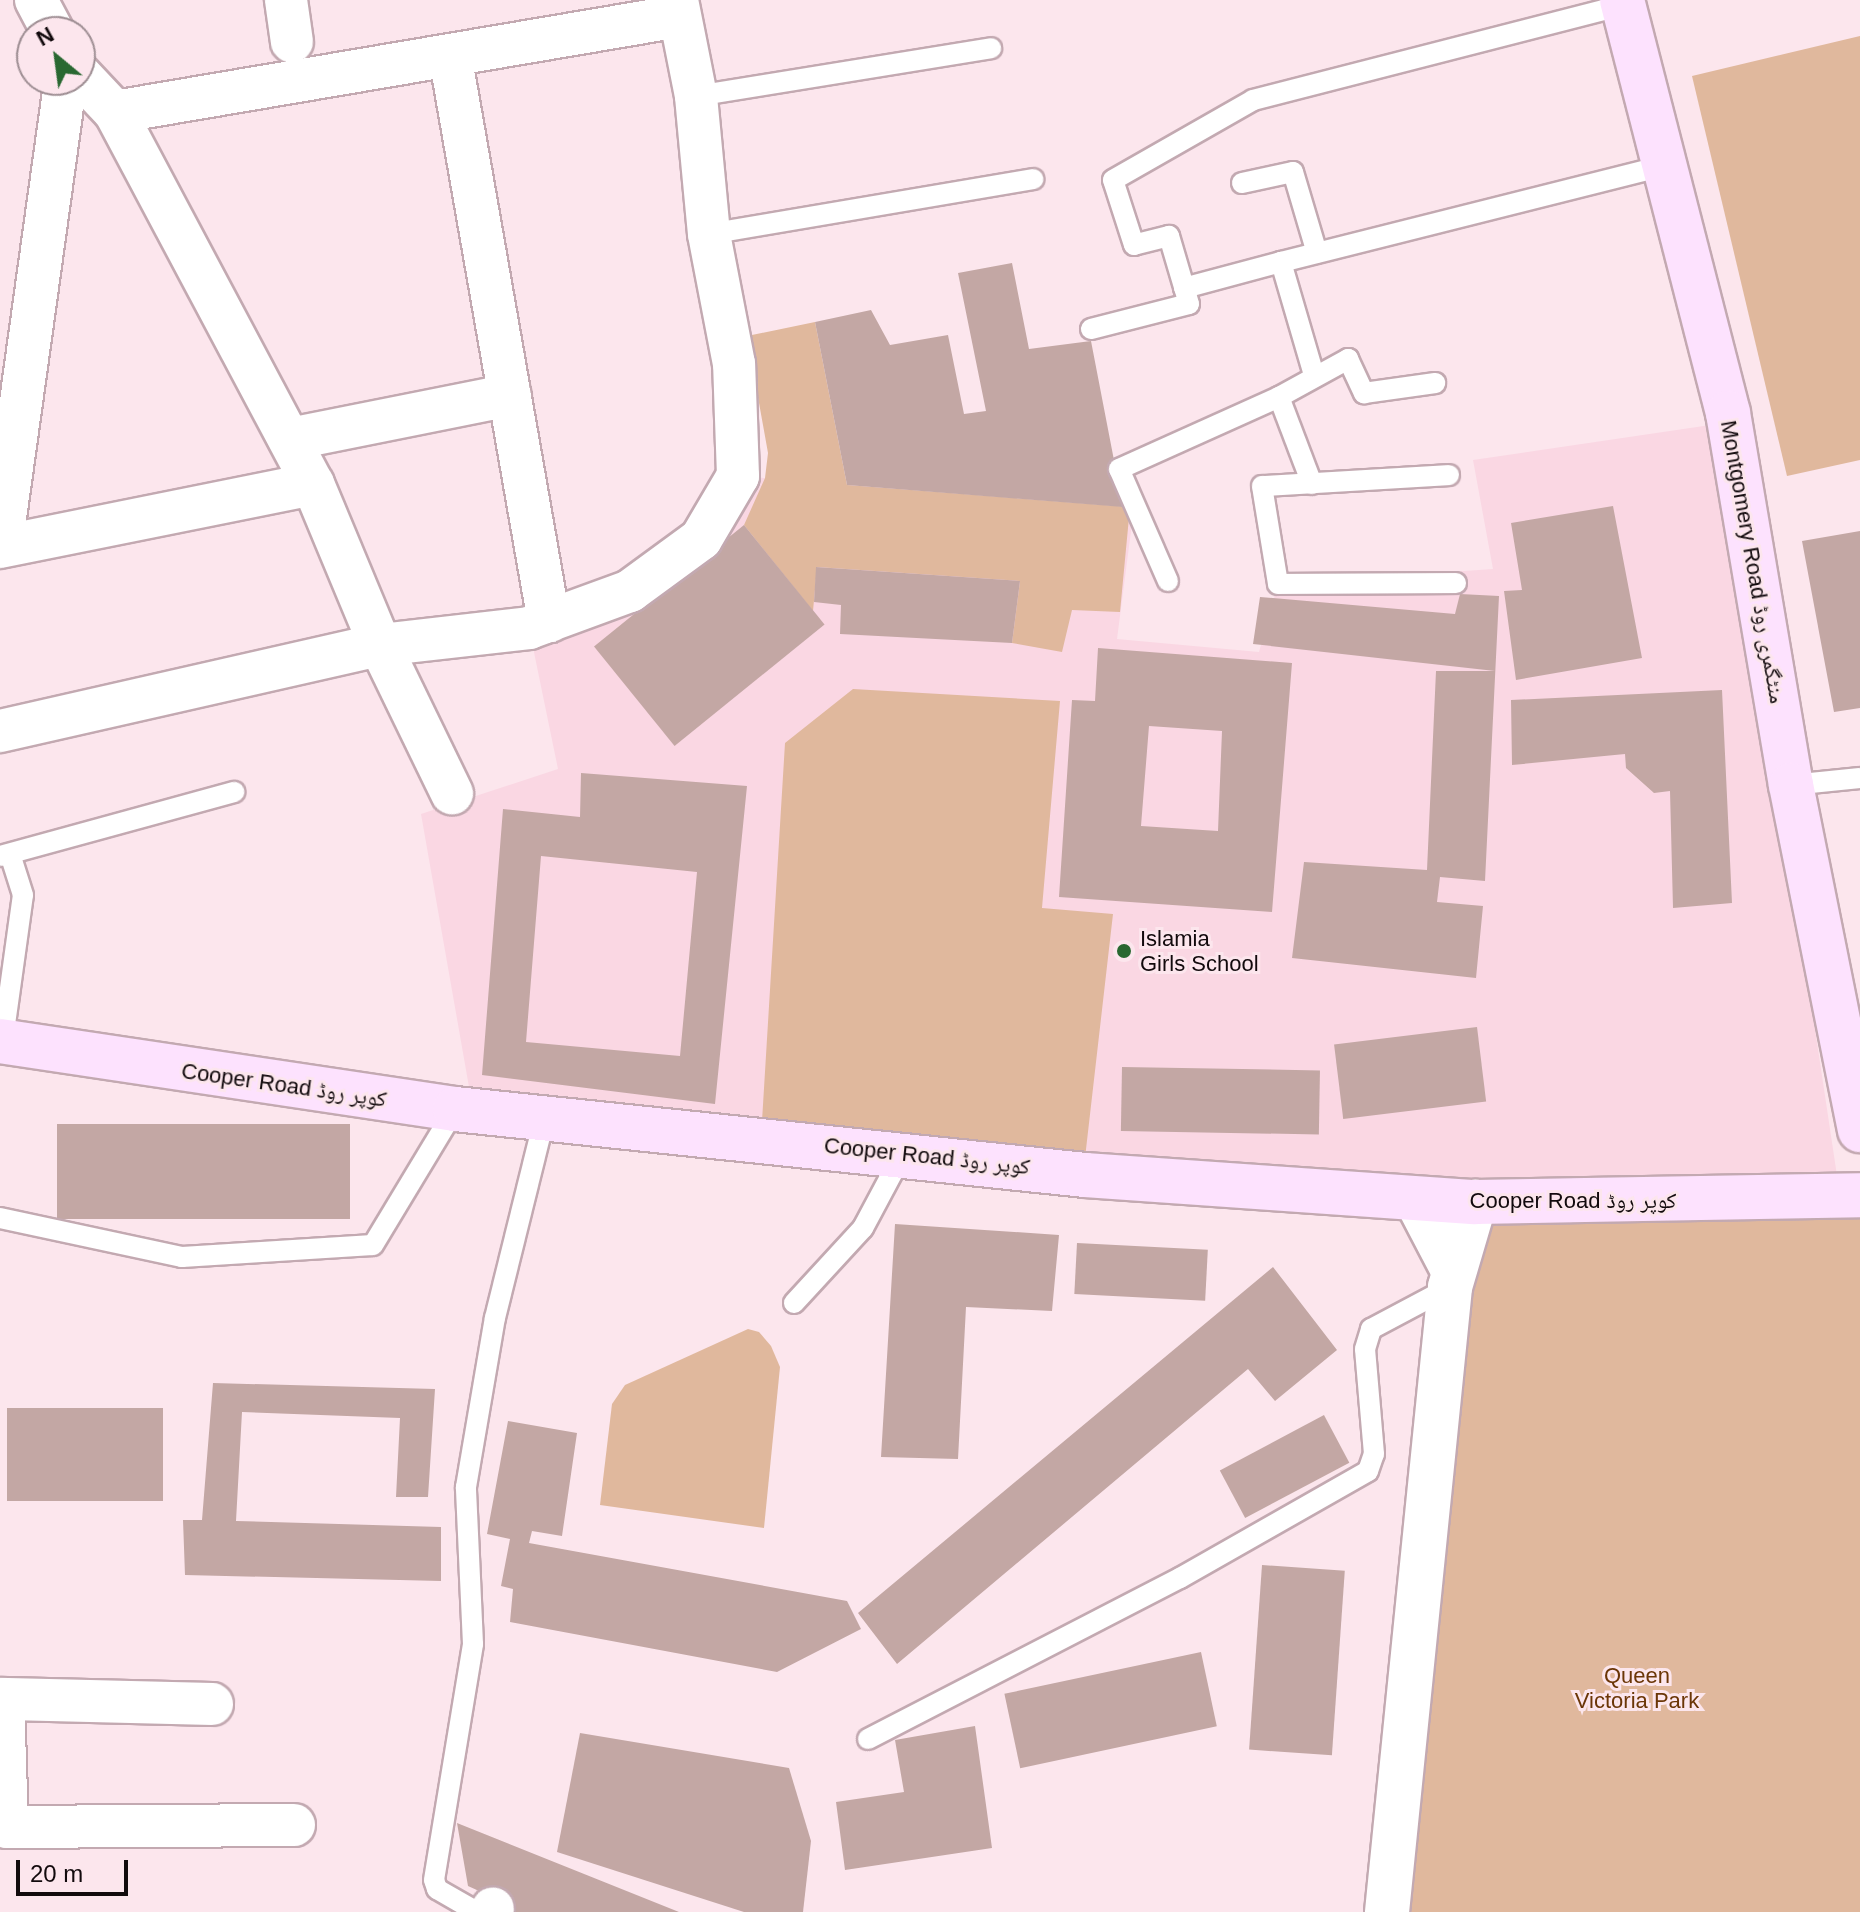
<!DOCTYPE html>
<html>
<head>
<meta charset="utf-8">
<style>
	body { margin:0 }
	#map { position:relative; width:1860px; height:1912px; overflow:hidden; background:#fce6ed; font-family:Helvetica,"Noto Naskh Arabic",sans-serif }
	div>[style] { position:absolute }
	.built>* { inset:0; background:#fad7e3 }
	.green>* { inset:0; background:#e0b89d }
	.building>* { inset:0; background:#c3a7a4; transform-origin:0 0 }
	.roads { filter:drop-shadow(2px 0 #c3a9b1) drop-shadow(-2px 0 #c3a9b1) drop-shadow(0 2px #c3a9b1) drop-shadow(0 -2px #c3a9b1) }
	.service>* { height:20px; margin:-10px; padding:0 10px; transform-origin:10px; border-radius:10px; background:#fff }
	.minor>* { height:42px; margin:-21px; padding:0 21px; transform-origin:21px; border-radius:21px; background:#fff }
	.tertiary>* { height:44px; margin:-22px; padding:0 22px; transform-origin:22px; border-radius:22px; background:#fff }
	.secondary>* { height:44px; margin:-22px; padding:0 22px; transform-origin:22px; border-radius:22px; background:#fde2fe }
	.dots>* { width:22px; height:22px; translate:-50% -50%; box-sizing:border-box; border:4px solid #fce6ed; border-radius:50% }
	span { translate:-50% -50%; white-space:nowrap; text-align:center; line-height:1.15; -webkit-text-stroke:6px #fce6ed; paint-order:stroke }
	.street-label { font-size:22px; color:#120a0d }
	.poi-label { font-size:22px; color:#120a0d }
	.left { translate:0 -50%; text-align:left }
	.park-label { font-size:22px; color:#6b3607 }
	.north { position:absolute; left:16px; top:16px; width:80px; height:80px; box-sizing:border-box; background:#fce6ed; border:2px solid #9e8e93; border-radius:50%; rotate:331deg; font-size:22px; font-weight:700; line-height:32px; text-align:center; color:#120a0d }
	.north::after { content:''; display:block; margin:auto; width:28px; height:36px; background:#296831; clip-path:polygon(50% 0,100% 100%,50% 72%,0 100%) }
	.scale { position:absolute; left:16px; top:1860px; width:112px; height:36px; box-sizing:border-box; border:4px solid #120a0d; border-top:0; padding-left:10px; font-size:24px; line-height:28px; white-space:nowrap; color:#120a0d; -webkit-text-stroke:6px #fce6ed; paint-order:stroke }
</style>
</head>
<body>
<div id="map">
	<div class="built">
		<i style="clip-path:polygon(1724px 423px,1839px 1189px,1476px 1214px,469px 1087px,421px 814px,558px 769px,529px 628px,630px 591px,738px 476px,1134px 508px,1117px 639px,1259px 652px,1278px 584px,1493px 569px,1473px 460px)"></i>
	</div>
	<div class="green">
		<i style="clip-path:polygon(1860px 36px,1860px 460px,1787px 476px,1692px 76px)"></i>
		<i style="clip-path:polygon(815px 322px,847px 485px,1130px 507px,1120px 612px,1072px 610px,1062px 652px,1012px 643px,1020px 581px,817px 567px,813px 611px,744px 525px,765px 478px,768px 453px,747px 336px)"></i>
		<i style="clip-path:polygon(853px 689px,1060px 701px,1042px 908px,1113px 914px,1085px 1158px,762px 1121px,785px 743px)"></i>
		<i style="clip-path:polygon(1860px 1191px,1860px 1912px,1388px 1912px,1463px 1207px)"></i>
		<i style="clip-path:polygon(748px 1329px,759px 1332px,771px 1346px,780px 1367px,764px 1528px,600px 1505px,612px 1404px,625px 1385px)"></i>
	</div>
	<div class="building">
		<i style="clip-path:polygon(1012px 263px,1029px 349px,1091px 341px,1123px 507px,847px 485px,815px 322px,871px 310px,890px 345px,948px 335px,964px 414px,986px 411px,958px 273px)"></i>
		<i style="clip-path:polygon(1613px 506px,1642px 658px,1516px 680px,1504px 591px,1522px 590px,1511px 523px)"></i>
		<i style="left:744px;top:525px;width:128px;height:193px;rotate:51deg"></i>
		<i style="clip-path:polygon(1860px 531px,1860px 708px,1834px 712px,1802px 541px)"></i>
		<i style="clip-path:polygon(816px 567px,1020px 581px,1012px 643px,840px 634px,841px 605px,814px 602px)"></i>
		<i style="clip-path:polygon(1460px 594px,1499px 596px,1485px 881px,1440px 877px,1437px 902px,1483px 906px,1476px 978px,1292px 958px,1304px 862px,1427px 870px,1436px 671px,1495px 671px,1253px 644px,1260px 597px,1455px 614px)"></i>
		<i style="clip-path:polygon(evenodd,1098px 648px,1292px 663px,1272px 912px,1059px 897px,1072px 700px,1095px 701px,1098px 648px,1149px 726px,1222px 731px,1218px 831px,1141px 826px,1149px 726px)"></i>
		<i style="clip-path:polygon(1722px 690px,1732px 903px,1673px 908px,1670px 791px,1654px 793px,1626px 768px,1625px 754px,1512px 765px,1511px 700px)"></i>
		<i style="clip-path:polygon(evenodd,581px 773px,747px 786px,715px 1104px,482px 1075px,503px 809px,580px 817px,581px 773px,541px 856px,697px 872px,680px 1056px,526px 1042px,541px 856px)"></i>
		<i style="left:1477px;top:1027px;width:75px;height:144px;rotate:83deg"></i>
		<i style="left:1122px;top:1067px;width:198px;height:64px;rotate:1deg"></i>
		<i style="left:57px;top:1124px;width:293px;height:95px"></i>
		<i style="clip-path:polygon(895px 1224px,1059px 1235px,1052px 1311px,966px 1307px,958px 1459px,881px 1457px)"></i>
		<i style="left:1077px;top:1243px;width:131px;height:51px;rotate:3deg"></i>
		<i style="clip-path:polygon(1273px 1267px,1337px 1350px,1275px 1401px,1248px 1369px,897px 1664px,858px 1613px)"></i>
		<i style="clip-path:polygon(213px 1383px,435px 1389px,428px 1497px,396px 1497px,400px 1418px,242px 1412px,236px 1521px,441px 1527px,441px 1581px,185px 1575px,183px 1520px,202px 1520px)"></i>
		<i style="left:7px;top:1408px;width:156px;height:93px"></i>
		<i style="left:1324px;top:1415px;width:54px;height:118px;rotate:62deg"></i>
		<i style="clip-path:polygon(508px 1421px,577px 1433px,562px 1536px,532px 1531px,529px 1543px,847px 1601px,861px 1629px,777px 1672px,510px 1622px,513px 1589px,501px 1586px,510px 1539px,487px 1534px)"></i>
		<i style="left:1262px;top:1565px;width:83px;height:185px;rotate:4deg"></i>
		<i style="left:1201px;top:1652px;width:76px;height:201px;rotate:78deg"></i>
		<i style="clip-path:polygon(975px 1726px,992px 1848px,845px 1870px,836px 1802px,904px 1792px,895px 1740px)"></i>
		<i style="clip-path:polygon(580px 1733px,789px 1768px,811px 1841px,803px 1912px,744px 1912px,557px 1852px)"></i>
		<i style="clip-path:polygon(457px 1823px,679px 1912px,507px 1912px,510px 1905px,468px 1886px)"></i>
	</div>
	<div class="roads">
		<div class="service">
			<i style="left:696px;top:96px;width:299px;rotate:-9.2deg"></i>
			<i style="left:1242px;top:183px;width:52px;rotate:-12.2deg"></i>
			<i style="left:1293px;top:172px;width:84px;rotate:73.5deg"></i>
			<i style="left:709px;top:234px;width:329px;rotate:-9.6deg"></i>
			<i style="left:1184px;top:288px;width:100px;rotate:-15deg"></i>
			<i style="left:1091px;top:329px;width:101px;rotate:-14.3deg"></i>
			<i style="left:1189px;top:304px;width:71px;rotate:-106.4deg"></i>
			<i style="left:1169px;top:236px;width:36px;rotate:166deg"></i>
			<i style="left:1134px;top:245px;width:68px;rotate:-107.9deg"></i>
			<i style="left:1113px;top:180px;width:161px;rotate:-29.7deg"></i>
			<i style="left:1253px;top:100px;width:382px;rotate:-14.4deg"></i>
			<i style="left:1314px;top:375px;width:118px;rotate:-106.3deg"></i>
			<i style="left:1281px;top:262px;width:393px;rotate:-14.1deg"></i>
			<i style="left:1279px;top:397px;width:93px;rotate:69.2deg"></i>
			<i style="left:1449px;top:475px;width:187px;rotate:176.6deg"></i>
			<i style="left:1262px;top:486px;width:99px;rotate:80.7deg"></i>
			<i style="left:1278px;top:584px;width:178px;rotate:-0.3deg"></i>
			<i style="left:1168px;top:581px;width:122px;rotate:-113.6deg"></i>
			<i style="left:1119px;top:469px;width:175px;rotate:-24.2deg"></i>
			<i style="left:1279px;top:397px;width:79px;rotate:-28.8deg"></i>
			<i style="left:1348px;top:359px;width:38px;rotate:65deg"></i>
			<i style="left:1364px;top:393px;width:72px;rotate:-8deg"></i>
			<i style="left:1791px;top:785px;width:69px;rotate:-5.8deg"></i>
			<i style="left:0;top:856px;width:243px;rotate:-15.3deg"></i>
			<i style="left:2px;top:1046px;width:152px;rotate:-82.1deg"></i>
			<i style="left:23px;top:895px;width:43px;rotate:-107.6deg"></i>
			<i style="left:0;top:1218px;width:186px;rotate:12.1deg"></i>
			<i style="left:182px;top:1257px;width:191px;rotate:-3.6deg"></i>
			<i style="left:373px;top:1245px;width:159px;rotate:-58.9deg"></i>
			<i style="left:794px;top:1303px;width:102px;rotate:-47.4deg"></i>
			<i style="left:863px;top:1228px;width:85px;rotate:-61.9deg"></i>
			<i style="left:868px;top:1739px;width:351px;rotate:-27.3deg"></i>
			<i style="left:1180px;top:1578px;width:216px;rotate:-29.6deg"></i>
			<i style="left:1368px;top:1471px;width:18px;rotate:-71deg"></i>
			<i style="left:1374px;top:1454px;width:105px;rotate:-94.9deg"></i>
			<i style="left:1365px;top:1349px;width:21px;rotate:-73deg"></i>
			<i style="left:1371px;top:1329px;width:89px;rotate:-28deg"></i>
			<i style="left:477px;top:1912px;width:46px;rotate:-150.1deg"></i>
			<i style="left:437px;top:1889px;width:9px;rotate:-108deg"></i>
			<i style="left:434px;top:1880px;width:239px;rotate:-80.6deg"></i>
			<i style="left:473px;top:1644px;width:157px;rotate:-92.6deg"></i>
			<i style="left:466px;top:1487px;width:171px;rotate:-80.3deg"></i>
			<i style="left:495px;top:1318px;width:204px;rotate:-76.1deg"></i>
		</div>
		<div class="minor">
			<i style="left:36px;top:0;width:36px;rotate:62deg"></i>
			<i style="left:286px;top:0;width:42px;rotate:81.9deg"></i>
			<i style="left:450px;top:55px;width:575px;rotate:80.08deg"></i>
			<i style="left:80px;top:75px;width:51px;rotate:46.6deg"></i>
			<i style="left:115px;top:112px;width:421px;rotate:62deg"></i>
			<i style="left:313px;top:484px;width:174px;rotate:67.4deg"></i>
			<i style="left:380px;top:645px;width:165px;rotate:64.1deg"></i>
			<i style="left:115px;top:112px;width:572px;rotate:-9.66deg"></i>
			<i style="left:290px;top:439px;width:224px;rotate:-11.3deg"></i>
			<i style="left:1px;top:546px;width:471px;rotate:-82.1deg"></i>
			<i style="left:0;top:547px;width:319px;rotate:-11.4deg"></i>
			<i style="left:0;top:731px;width:390px;rotate:-12.8deg"></i>
			<i style="left:380px;top:645px;width:150px;rotate:-6.5deg"></i>
			<i style="left:529px;top:628px;width:108px;rotate:-20.1deg"></i>
			<i style="left:630px;top:591px;width:88px;rotate:-36.2deg"></i>
			<i style="left:701px;top:539px;width:73px;rotate:-59.6deg"></i>
			<i style="left:738px;top:476px;width:112px;rotate:-92deg"></i>
			<i style="left:734px;top:364px;width:132px;rotate:-100.9deg"></i>
			<i style="left:709px;top:234px;width:139px;rotate:-95.4deg"></i>
			<i style="left:696px;top:96px;width:98px;rotate:-101.2deg"></i>
			<i style="left:212px;top:1704px;width:209px;rotate:-178.6deg"></i>
			<i style="left:3px;top:1699px;width:128px;rotate:88.2deg"></i>
			<i style="left:7px;top:1827px;width:287px;rotate:-0.4deg"></i>
			<i style="left:491px;top:1912px;width:4px;rotate:-63deg"></i>
		</div>
		<div class="tertiary">
			<i style="left:1416px;top:1199px;width:80px;rotate:62.5deg"></i>
			<i style="left:1387px;top:1912px;width:628px;rotate:-84.24deg"></i>
			<i style="left:1450px;top:1287px;width:89px;rotate:-73.6deg"></i>
		</div>
		<div class="secondary">
			<i style="left:1622px;top:0;width:426px;rotate:75.6deg"></i>
			<i style="left:1728px;top:413px;width:377px;rotate:80.4deg"></i>
			<i style="left:1791px;top:785px;width:352px;rotate:78.7deg"></i>
			<i style="left:0;top:1041px;width:460px;rotate:8.5deg"></i>
			<i style="left:455px;top:1109px;width:633px;rotate:5.98deg"></i>
			<i style="left:1085px;top:1175px;width:391px;rotate:4deg"></i>
			<i style="left:1475px;top:1202px;width:385px;rotate:-1deg"></i>
		</div>
	</div>
	<div class="dots">
		<i style="left:1124px;top:951px;background:#296831"></i>
	</div>
	<div class="street-label">
		<span style="left:1753px;top:562px;rotate:80deg">Montgomery Road منٹگمری روڈ</span>
		<span style="left:284px;top:1085px;rotate:8deg">Cooper Road کوپر روڈ</span>
		<span style="left:927px;top:1156px;rotate:6deg">Cooper Road کوپر روڈ</span>
		<span style="left:1573px;top:1201px">Cooper Road کوپر روڈ</span>
	</div>
	<div class="poi-label">
		<span class="left" style="left:1140px;top:951px">Islamia<br>Girls School</span>
	</div>
	<div class="park-label">
		<span style="left:1637px;top:1688px">Queen<br>Victoria Park</span>
	</div>
	<div class="north">N</div>
	<div class="scale">20 m</div>
</div>
</body>
</html>
